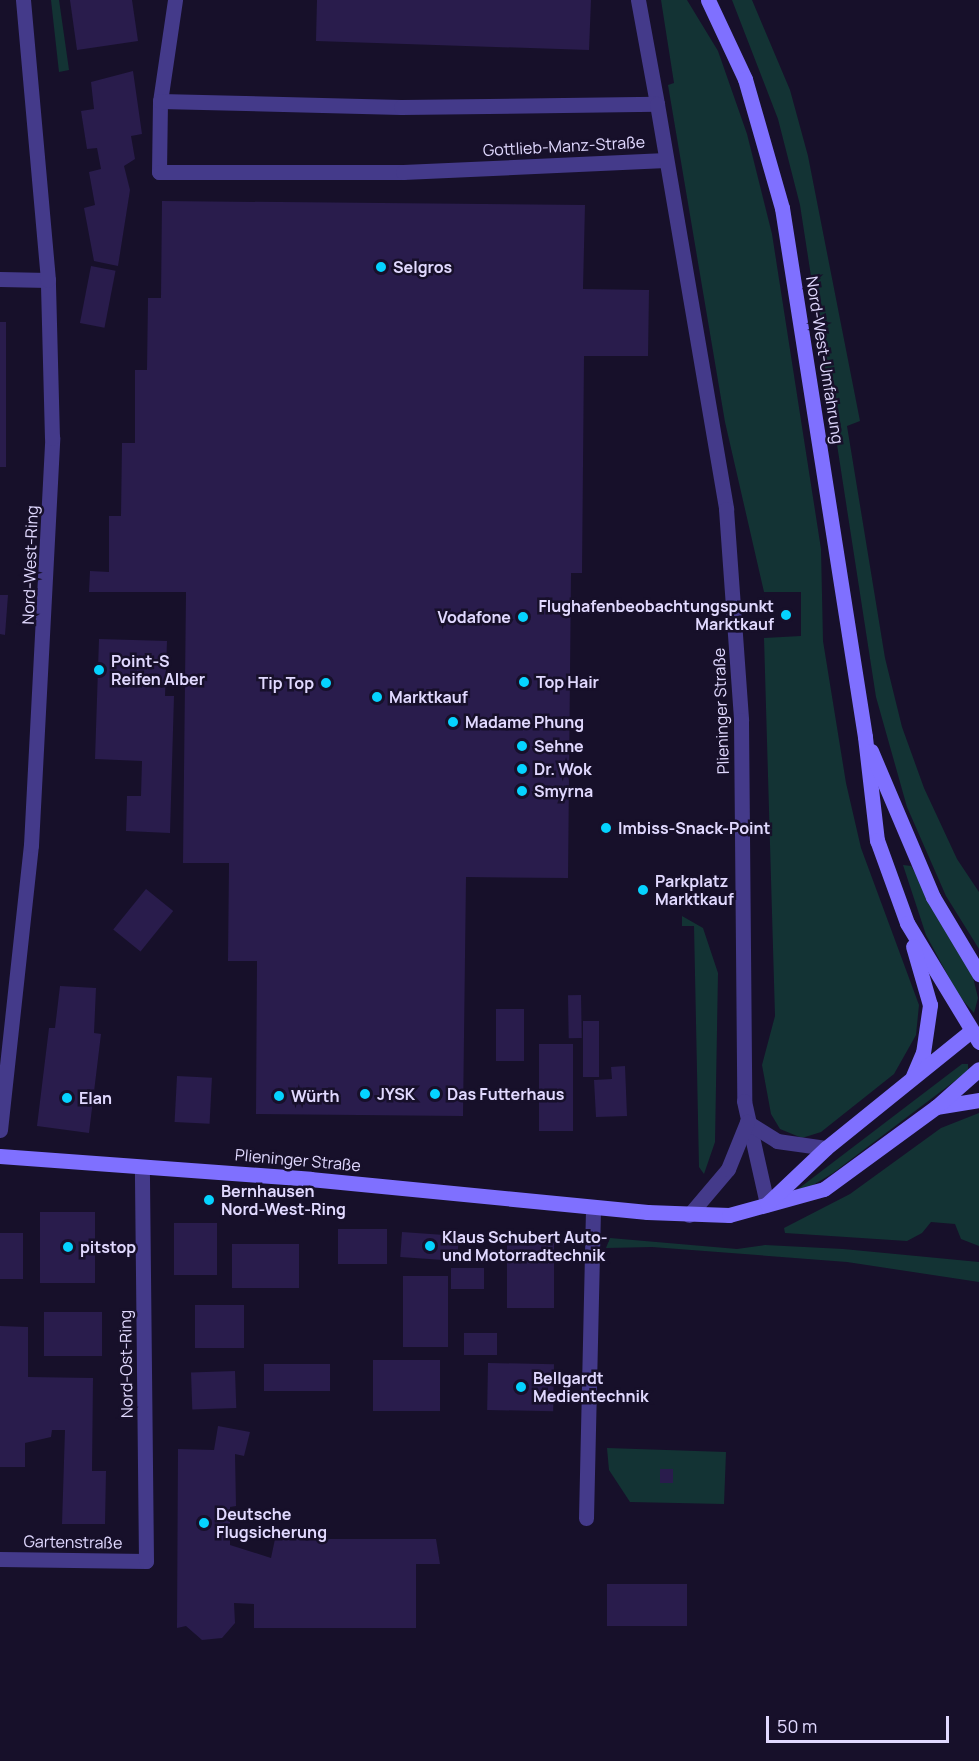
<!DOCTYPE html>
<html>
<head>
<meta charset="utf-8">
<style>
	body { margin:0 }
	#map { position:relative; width:979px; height:1761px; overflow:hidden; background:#17102a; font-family:Manrope,sans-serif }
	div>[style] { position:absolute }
	.green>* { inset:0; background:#133334 }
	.building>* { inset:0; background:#291c4c; transform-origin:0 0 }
	.street>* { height:15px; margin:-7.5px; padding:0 7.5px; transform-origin:7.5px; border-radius:7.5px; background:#443a8a }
	.secondary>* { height:15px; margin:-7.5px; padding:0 7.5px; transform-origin:7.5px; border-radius:7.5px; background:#7f70ff }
	.dots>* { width:16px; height:16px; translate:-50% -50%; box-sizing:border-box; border:3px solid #17102a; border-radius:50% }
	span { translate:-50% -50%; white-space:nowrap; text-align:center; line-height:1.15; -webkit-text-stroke:5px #17102a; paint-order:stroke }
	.street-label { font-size:16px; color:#e1d9ff }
	.poi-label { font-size:16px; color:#e1d9ff; font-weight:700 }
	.left { translate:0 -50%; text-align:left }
	.right { translate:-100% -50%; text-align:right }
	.scale { position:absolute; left:766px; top:1716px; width:183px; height:27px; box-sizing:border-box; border:3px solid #e1d9ff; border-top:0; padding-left:8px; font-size:18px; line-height:21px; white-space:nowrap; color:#e1d9ff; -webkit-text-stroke:4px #17102a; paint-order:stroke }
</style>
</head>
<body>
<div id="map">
	<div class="green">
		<i style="clip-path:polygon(51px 0,59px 0,69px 70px,59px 72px)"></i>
		<i style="clip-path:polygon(661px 0,687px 0,718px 51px,747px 134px,772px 234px,821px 549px,823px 641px,846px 783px,861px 848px,919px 1005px,916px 1035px,894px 1074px,821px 1132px,802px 1138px,780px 1129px,771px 1114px,762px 1065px,775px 1016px,764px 638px,801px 636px,801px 592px,764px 592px,725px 422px,668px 85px,674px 83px)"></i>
		<i style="clip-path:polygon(732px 0,752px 0,790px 90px,808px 156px,860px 421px,847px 426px,885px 658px,902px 727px,924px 788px,957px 859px,979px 892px,979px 949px,946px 896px,907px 807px,876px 697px,800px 205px,778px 119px)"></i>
		<i style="clip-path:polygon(903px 865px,911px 866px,972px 973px,978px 998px,974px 1013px,959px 996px,926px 935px)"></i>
		<i style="clip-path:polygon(682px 916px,703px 928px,718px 973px,715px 1142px,704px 1174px,699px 1167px,694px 926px,682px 926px)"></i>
		<i style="clip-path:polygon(962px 1064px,968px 1064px,968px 1071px,833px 1173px,805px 1190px,798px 1189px)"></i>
		<i style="clip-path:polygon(979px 1113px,979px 1246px,961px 1239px,955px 1224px,931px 1222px,922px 1233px,907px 1241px,785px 1233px,784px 1228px,850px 1194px,941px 1128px)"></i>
		<i style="clip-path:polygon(610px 1238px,737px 1249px,765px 1245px,843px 1249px,979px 1262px,979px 1282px,847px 1262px,652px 1247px,606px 1248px)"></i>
		<i style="clip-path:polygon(607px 1448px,726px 1452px,724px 1504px,630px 1502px,609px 1470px)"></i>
	</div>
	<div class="building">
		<i style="clip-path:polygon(70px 0,132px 0,138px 41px,77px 50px)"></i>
		<i style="clip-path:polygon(317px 0,591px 0,589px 50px,316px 41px)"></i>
		<i style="clip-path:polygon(133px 71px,142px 134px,131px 136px,135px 159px,124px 166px,130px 190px,118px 266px,94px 261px,84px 208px,95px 205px,89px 172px,101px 169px,97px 148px,87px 149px,81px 111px,94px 109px,91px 82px)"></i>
		<i style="clip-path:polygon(162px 201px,585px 205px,583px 289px,649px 290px,648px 356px,584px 356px,582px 573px,571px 573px,568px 878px,466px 877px,463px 1116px,256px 1114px,257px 961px,228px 961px,229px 863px,183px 863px,186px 592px,89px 592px,90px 571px,109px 572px,109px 516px,121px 516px,122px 443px,135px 443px,135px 370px,147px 370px,148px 298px,161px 298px)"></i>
		<i style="left:91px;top:266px;width:25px;height:58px;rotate:11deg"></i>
		<i style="left:0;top:322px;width:6px;height:145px"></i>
		<i style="clip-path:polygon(0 595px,8px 595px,5px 635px,0 634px)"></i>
		<i style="clip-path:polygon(99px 639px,167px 641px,165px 696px,174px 696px,170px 833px,126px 831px,127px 796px,141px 796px,142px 761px,95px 759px)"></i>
		<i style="left:146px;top:889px;width:35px;height:52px;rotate:39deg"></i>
		<i style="clip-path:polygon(60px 986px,96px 988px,94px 1033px,101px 1034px,89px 1133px,37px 1126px,49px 1028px,55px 1028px)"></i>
		<i style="left:581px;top:995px;width:43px;height:13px;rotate:89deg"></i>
		<i style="left:496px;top:1009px;width:28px;height:52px"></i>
		<i style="left:583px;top:1021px;width:16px;height:56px"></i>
		<i style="left:539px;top:1044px;width:34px;height:87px"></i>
		<i style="clip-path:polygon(625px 1066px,627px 1116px,596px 1117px,594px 1080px,612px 1079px,611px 1067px)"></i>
		<i style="left:177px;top:1076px;width:35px;height:46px;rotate:3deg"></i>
		<i style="left:40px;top:1212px;width:55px;height:71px"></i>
		<i style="left:174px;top:1223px;width:43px;height:52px"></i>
		<i style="left:338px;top:1229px;width:49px;height:35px"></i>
		<i style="left:402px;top:1232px;width:57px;height:25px;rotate:4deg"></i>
		<i style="left:0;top:1233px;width:23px;height:46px"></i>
		<i style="left:507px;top:1242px;width:47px;height:66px"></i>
		<i style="left:299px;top:1244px;width:44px;height:67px;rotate:90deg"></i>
		<i style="left:451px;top:1268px;width:33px;height:21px"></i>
		<i style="left:403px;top:1276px;width:45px;height:71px"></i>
		<i style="left:195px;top:1305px;width:49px;height:43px"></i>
		<i style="left:44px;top:1312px;width:58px;height:44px"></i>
		<i style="clip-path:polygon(0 1326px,28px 1327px,28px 1377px,93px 1378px,92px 1471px,106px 1471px,105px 1524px,62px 1524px,65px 1430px,52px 1430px,51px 1437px,25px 1443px,25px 1467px,0 1467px)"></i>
		<i style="left:464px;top:1333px;width:33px;height:22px"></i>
		<i style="left:373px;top:1360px;width:67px;height:51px"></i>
		<i style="left:488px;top:1363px;width:66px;height:47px;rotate:1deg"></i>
		<i style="left:330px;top:1364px;width:27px;height:66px;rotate:90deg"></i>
		<i style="left:235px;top:1371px;width:37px;height:44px;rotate:88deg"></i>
		<i style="clip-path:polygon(218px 1426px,250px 1432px,244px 1456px,235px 1454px,236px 1506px,230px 1507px,230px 1545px,271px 1558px,275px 1539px,436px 1539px,440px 1564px,416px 1564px,416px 1628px,254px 1628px,254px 1604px,234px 1603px,235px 1623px,222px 1638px,202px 1640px,186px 1626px,177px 1628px,178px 1449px,214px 1450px)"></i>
		<i style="left:660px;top:1469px;width:13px;height:14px"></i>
		<i style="left:687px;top:1584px;width:42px;height:80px;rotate:90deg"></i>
	</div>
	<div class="street">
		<i style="left:175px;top:0;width:102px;rotate:98.4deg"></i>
		<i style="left:160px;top:101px;width:71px;rotate:90.8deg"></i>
		<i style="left:159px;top:172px;width:244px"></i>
		<i style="left:403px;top:172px;width:263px;rotate:-2.6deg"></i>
		<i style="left:638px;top:0;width:106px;rotate:79.6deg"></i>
		<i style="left:160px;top:101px;width:241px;rotate:1.4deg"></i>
		<i style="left:401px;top:107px;width:256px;rotate:-0.7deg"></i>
		<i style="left:657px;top:104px;width:411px;rotate:80.3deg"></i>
		<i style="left:726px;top:509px;width:212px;rotate:85.9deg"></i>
		<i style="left:741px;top:720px;width:381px;rotate:89.5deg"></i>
		<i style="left:744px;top:1101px;width:106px;rotate:77.4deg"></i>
		<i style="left:0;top:279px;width:48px;rotate:1.2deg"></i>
		<i style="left:747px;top:1122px;width:36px;rotate:32deg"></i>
		<i style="left:777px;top:1141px;width:49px;rotate:8.1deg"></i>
		<i style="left:0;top:1130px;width:287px;rotate:-83.8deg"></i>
		<i style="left:31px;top:845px;width:408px;rotate:-87deg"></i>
		<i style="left:52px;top:438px;width:158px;rotate:-91.5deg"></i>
		<i style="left:48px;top:280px;width:281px;rotate:-95.1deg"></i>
		<i style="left:689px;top:1215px;width:60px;rotate:-49.7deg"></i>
		<i style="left:728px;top:1169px;width:51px;rotate:-68deg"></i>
		<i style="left:586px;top:1518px;width:311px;rotate:-88.7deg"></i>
		<i style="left:0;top:1559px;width:146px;rotate:0.8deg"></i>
		<i style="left:146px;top:1561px;width:394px;rotate:-90.6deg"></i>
	</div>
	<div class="secondary">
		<i style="left:708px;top:0;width:87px;rotate:64.9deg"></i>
		<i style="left:745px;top:79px;width:134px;rotate:74deg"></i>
		<i style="left:782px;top:208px;width:535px;rotate:81.08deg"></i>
		<i style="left:865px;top:737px;width:104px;rotate:83.4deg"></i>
		<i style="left:877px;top:840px;width:88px;rotate:70.1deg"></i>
		<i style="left:907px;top:923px;width:139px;rotate:58.8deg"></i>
		<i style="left:871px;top:751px;width:159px;rotate:67deg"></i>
		<i style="left:933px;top:897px;width:90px;rotate:59.1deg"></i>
		<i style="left:913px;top:1076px;width:25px;rotate:-67deg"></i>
		<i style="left:923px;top:1053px;width:49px;rotate:-81.7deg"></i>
		<i style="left:930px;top:1005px;width:61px;rotate:-106.1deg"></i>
		<i style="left:936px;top:1107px;width:44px;rotate:-9.2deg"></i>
		<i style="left:0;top:1156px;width:311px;rotate:4.2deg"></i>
		<i style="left:310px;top:1179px;width:339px;rotate:5.6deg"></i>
		<i style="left:647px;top:1212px;width:82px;rotate:2.1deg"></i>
		<i style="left:729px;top:1215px;width:98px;rotate:-15.3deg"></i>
		<i style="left:824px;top:1189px;width:139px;rotate:-36.2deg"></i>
		<i style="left:936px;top:1107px;width:57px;rotate:-41.5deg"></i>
		<i style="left:767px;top:1204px;width:81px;rotate:-43.5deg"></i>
		<i style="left:826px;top:1148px;width:186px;rotate:-38.9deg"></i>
	</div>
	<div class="dots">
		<i style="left:381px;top:267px;background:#05d3ff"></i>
		<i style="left:786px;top:615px;background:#05d3ff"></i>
		<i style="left:523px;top:617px;background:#05d3ff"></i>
		<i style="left:99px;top:670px;background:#05d3ff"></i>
		<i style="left:524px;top:682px;background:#05d3ff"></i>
		<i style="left:326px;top:683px;background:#05d3ff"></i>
		<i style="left:377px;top:697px;background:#05d3ff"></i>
		<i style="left:453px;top:722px;background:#05d3ff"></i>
		<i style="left:522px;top:746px;background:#05d3ff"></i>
		<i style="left:522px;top:769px;background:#05d3ff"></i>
		<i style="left:522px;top:791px;background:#05d3ff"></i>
		<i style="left:606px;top:828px;background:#05d3ff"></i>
		<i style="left:643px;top:890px;background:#05d3ff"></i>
		<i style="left:365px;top:1094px;background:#05d3ff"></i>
		<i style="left:435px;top:1094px;background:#05d3ff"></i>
		<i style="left:279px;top:1096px;background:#05d3ff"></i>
		<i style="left:67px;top:1098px;background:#05d3ff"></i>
		<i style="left:209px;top:1200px;background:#05d3ff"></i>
		<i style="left:430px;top:1246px;background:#05d3ff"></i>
		<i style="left:68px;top:1247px;background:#05d3ff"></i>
		<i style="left:521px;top:1387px;background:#05d3ff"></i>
		<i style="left:204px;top:1523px;background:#05d3ff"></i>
	</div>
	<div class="street-label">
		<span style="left:564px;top:146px;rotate:-3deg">Gottlieb-Manz-Straße</span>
		<span style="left:825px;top:360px;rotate:81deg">Nord-West-Umfahrung</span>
		<span style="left:30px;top:565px;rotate:-88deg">Nord-West-Ring</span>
		<span style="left:721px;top:711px;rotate:-92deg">Plieninger Straße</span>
		<span style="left:298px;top:1160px;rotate:5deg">Plieninger Straße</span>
		<span style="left:126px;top:1364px;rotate:-91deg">Nord-Ost-Ring</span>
		<span style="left:73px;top:1542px;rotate:1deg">Gartenstraße</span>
	</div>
	<div class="poi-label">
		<span class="left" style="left:393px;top:267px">Selgros</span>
		<span class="right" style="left:774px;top:615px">Flughafenbeobachtungspunkt<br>Marktkauf</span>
		<span class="right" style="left:511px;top:617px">Vodafone</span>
		<span class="left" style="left:111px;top:670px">Point-S<br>Reifen Alber</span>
		<span class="left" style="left:536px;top:682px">Top Hair</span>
		<span class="right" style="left:314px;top:683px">Tip Top</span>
		<span class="left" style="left:389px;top:697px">Marktkauf</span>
		<span class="left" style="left:465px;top:722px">Madame Phung</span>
		<span class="left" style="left:534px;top:746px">Sehne</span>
		<span class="left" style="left:534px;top:769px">Dr. Wok</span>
		<span class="left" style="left:534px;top:791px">Smyrna</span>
		<span class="left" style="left:618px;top:828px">Imbiss-Snack-Point</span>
		<span class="left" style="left:655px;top:890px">Parkplatz<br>Marktkauf</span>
		<span class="left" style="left:377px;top:1094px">JYSK</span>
		<span class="left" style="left:447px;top:1094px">Das Futterhaus</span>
		<span class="left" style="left:291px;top:1096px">Würth</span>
		<span class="left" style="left:79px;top:1098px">Elan</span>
		<span class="left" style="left:221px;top:1200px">Bernhausen<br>Nord-West-Ring</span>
		<span class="left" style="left:442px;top:1246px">Klaus Schubert Auto-<br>und Motorradtechnik</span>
		<span class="left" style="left:80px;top:1247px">pitstop</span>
		<span class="left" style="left:533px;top:1387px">Bellgardt<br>Medientechnik</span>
		<span class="left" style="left:216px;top:1523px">Deutsche<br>Flugsicherung</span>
	</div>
	<div class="scale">50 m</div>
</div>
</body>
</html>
